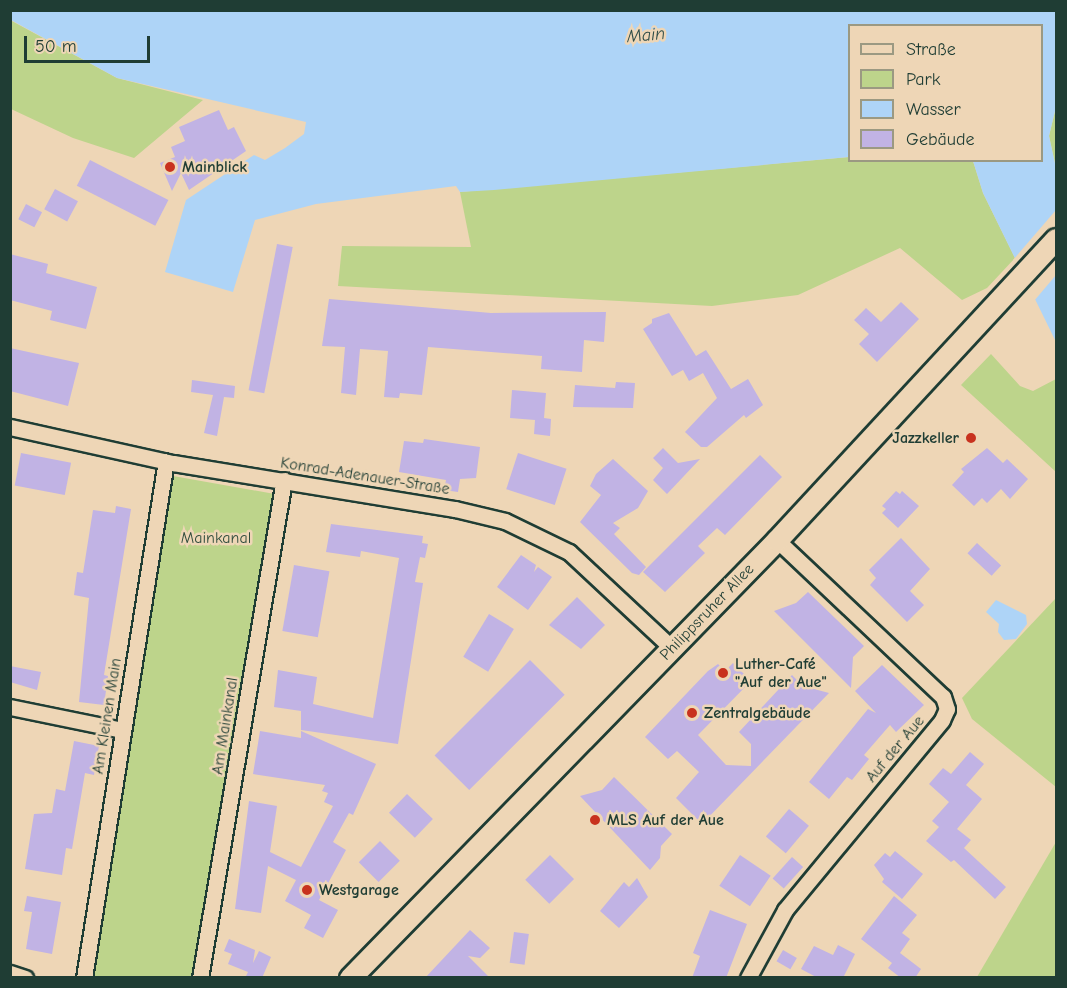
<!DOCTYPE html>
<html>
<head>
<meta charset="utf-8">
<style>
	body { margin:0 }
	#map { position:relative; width:1067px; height:988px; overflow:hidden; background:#eed6b6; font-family:"Comic Neue",sans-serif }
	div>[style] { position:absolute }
	.green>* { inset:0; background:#bdd48b; transform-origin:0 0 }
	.water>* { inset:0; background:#aed4f7 }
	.pier>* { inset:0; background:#eed6b6 }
	.building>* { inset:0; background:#c1b3e4; transform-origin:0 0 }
	.roads { filter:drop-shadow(2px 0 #1f3d34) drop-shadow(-2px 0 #1f3d34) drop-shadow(0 2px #1f3d34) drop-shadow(0 -2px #1f3d34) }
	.street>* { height:15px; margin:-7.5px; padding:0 7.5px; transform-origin:7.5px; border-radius:7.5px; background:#eed6b6 }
	.secondary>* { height:21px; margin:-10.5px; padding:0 10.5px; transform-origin:10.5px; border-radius:10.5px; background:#eed6b6 }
	.dots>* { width:16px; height:16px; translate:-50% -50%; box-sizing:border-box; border:3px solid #eed6b6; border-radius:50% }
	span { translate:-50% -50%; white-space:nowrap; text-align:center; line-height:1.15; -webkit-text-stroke:5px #eed6b6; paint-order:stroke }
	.poi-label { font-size:16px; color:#1f3d34; font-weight:700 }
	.left { translate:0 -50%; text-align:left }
	.right { translate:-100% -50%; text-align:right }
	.street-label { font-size:16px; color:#1f3d34 }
	.park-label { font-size:16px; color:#2f4c3d }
	.water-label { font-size:18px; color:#2d4c48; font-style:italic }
	.frame { position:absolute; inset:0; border:12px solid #1f3d34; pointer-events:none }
	.legend { position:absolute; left:848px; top:24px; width:195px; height:138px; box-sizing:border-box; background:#eed6b6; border:2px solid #9b9982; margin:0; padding:8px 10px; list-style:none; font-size:18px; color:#1f3d34 }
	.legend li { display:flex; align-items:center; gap:12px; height:30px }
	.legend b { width:30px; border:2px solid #9b9982 }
	.scale { position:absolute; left:24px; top:36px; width:126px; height:27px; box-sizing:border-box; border:3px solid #1f3d34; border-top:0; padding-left:8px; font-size:18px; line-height:21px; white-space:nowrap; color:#1f3d34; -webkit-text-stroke:4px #eed6b6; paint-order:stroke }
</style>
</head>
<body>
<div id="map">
	<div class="green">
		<i style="clip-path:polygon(10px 20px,117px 78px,203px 100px,134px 158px,73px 138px,11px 109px)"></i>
		<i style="clip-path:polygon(1056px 107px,1056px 168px,1049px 136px)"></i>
		<i style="clip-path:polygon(849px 157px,850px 160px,973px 161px,983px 193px,1015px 258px,987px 288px,962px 300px,900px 248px,798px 295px,712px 306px,338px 286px,342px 246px,471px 247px,460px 192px)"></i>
		<i style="clip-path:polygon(991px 354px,1020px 386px,1033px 391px,1056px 379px,1056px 472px,961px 385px)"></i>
		<i style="left:173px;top:476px;width:106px;height:508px;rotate:10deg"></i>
		<i style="clip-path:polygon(1056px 598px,1056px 787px,972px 719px,962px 698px)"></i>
		<i style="clip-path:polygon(1056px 842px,1056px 977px,977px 977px)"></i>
	</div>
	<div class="water">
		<i style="clip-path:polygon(10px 11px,1056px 11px,1056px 107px,1049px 136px,1056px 168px,1056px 342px,983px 193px,973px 161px,1042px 160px,1042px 26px,850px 26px,849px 157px,494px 190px,460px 192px,456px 186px,316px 204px,255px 220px,233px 292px,165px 272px,186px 200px,254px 155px,265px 160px,285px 148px,304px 134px,306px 122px,117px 78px,11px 20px)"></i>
		<i style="clip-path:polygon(996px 600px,1026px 615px,1027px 624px,1016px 639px,1004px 640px,998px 632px,999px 624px,986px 612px)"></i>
	</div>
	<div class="pier">
		<i style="clip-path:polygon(1056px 210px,1056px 275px,1034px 301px,1013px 260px)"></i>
	</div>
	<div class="building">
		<i style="clip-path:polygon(219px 110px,228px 130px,234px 127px,246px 151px,189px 190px,181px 173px,172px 191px,160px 163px,175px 157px,171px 147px,185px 141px,179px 127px)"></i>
		<i style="left:90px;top:160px;width:88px;height:29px;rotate:27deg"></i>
		<i style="left:55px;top:189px;width:26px;height:23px;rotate:28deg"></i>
		<i style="left:26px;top:204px;width:18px;height:17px;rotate:27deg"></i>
		<i style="left:277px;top:244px;width:16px;height:149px;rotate:11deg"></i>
		<i style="clip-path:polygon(10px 254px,48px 264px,46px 273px,97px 287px,86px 329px,50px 320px,52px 311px,10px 300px)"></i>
		<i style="clip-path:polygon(329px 299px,491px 313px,606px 312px,604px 342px,584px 340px,582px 372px,541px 369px,542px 356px,428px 347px,422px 395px,400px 393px,399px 398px,384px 397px,388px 351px,360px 349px,356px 395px,341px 393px,345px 347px,322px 346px)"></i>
		<i style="clip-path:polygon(901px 302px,919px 319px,877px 362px,859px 344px,869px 334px,854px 320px,866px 308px,881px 322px)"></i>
		<i style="clip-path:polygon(669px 313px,696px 356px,706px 350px,731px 389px,748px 379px,763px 405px,746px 418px,744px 415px,707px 447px,701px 447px,685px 432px,717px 398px,703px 373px,689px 381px,683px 370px,672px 376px,643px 329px,652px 323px,652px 319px)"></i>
		<i style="clip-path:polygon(10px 348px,79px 363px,68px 406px,10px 391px)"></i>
		<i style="clip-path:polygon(192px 380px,235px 386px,234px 398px,224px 397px,217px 436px,204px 433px,213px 395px,191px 392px)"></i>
		<i style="clip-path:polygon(616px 382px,635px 383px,633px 408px,573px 407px,575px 385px,615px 388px)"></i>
		<i style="clip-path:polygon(512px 390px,546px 393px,544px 418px,551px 419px,550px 436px,534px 434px,535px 420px,510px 418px)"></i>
		<i style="clip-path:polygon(424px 439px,480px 447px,476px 478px,460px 479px,458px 492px,444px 490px,446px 480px,399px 472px,404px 441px,423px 443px)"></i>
		<i style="clip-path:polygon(663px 448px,678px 463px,700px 459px,667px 494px,653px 480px,663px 468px,653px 458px)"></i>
		<i style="clip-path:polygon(987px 448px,1003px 463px,1007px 459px,1028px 479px,1010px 499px,1001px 489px,987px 503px,982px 498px,974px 506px,952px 485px,964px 472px,961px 469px)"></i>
		<i style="left:21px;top:453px;width:51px;height:33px;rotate:11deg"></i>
		<i style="left:518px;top:453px;width:51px;height:38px;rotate:18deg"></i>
		<i style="clip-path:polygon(760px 455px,782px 477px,725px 535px,717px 528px,698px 546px,705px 553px,665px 592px,643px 572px)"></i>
		<i style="clip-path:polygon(613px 459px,648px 491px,638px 508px,613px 523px,620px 528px,614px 534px,646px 567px,639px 575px,632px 573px,580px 522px,601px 495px,590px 486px,596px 474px)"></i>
		<i style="clip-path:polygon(896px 491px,900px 494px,902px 491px,919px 506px,898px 528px,882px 513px,886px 509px,882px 506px)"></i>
		<i style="clip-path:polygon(116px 506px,131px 509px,104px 675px,108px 676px,104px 705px,79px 702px,89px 598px,74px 595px,77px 572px,83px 573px,93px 510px,115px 513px)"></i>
		<i style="clip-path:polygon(331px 524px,423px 536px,422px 543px,428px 544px,425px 558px,420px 557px,415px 582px,423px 583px,398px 744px,301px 730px,301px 711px,274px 707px,278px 670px,317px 677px,313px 704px,373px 718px,399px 558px,361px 551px,360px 557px,326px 552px)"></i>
		<i style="clip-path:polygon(901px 538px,930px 569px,910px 591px,924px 605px,907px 622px,870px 585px,876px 578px,869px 570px)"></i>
		<i style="left:977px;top:543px;width:33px;height:14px;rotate:43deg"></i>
		<i style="clip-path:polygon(521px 555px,536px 565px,534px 572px,538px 567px,552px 577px,528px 610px,497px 587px)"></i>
		<i style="left:294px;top:565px;width:36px;height:67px;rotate:10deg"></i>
		<i style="clip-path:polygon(808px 592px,864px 646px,853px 657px,851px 688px,774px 611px,796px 603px)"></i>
		<i style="clip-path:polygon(577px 597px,605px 625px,581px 649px,549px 625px)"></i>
		<i style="left:489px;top:614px;width:29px;height:50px;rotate:31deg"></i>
		<i style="left:530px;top:660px;width:49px;height:135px;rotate:45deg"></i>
		<i style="clip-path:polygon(733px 663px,751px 681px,698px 735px,726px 765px,751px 766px,751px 744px,739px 732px,792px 675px,803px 686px,829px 693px,702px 824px,676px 798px,699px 772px,677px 751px,668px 759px,645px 737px,708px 671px,718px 664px,725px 671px)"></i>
		<i style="clip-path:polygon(882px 665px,924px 705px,896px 732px,890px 725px,864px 755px,869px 759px,852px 780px,847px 777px,829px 799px,809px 782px,868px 709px,876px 713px,855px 691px)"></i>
		<i style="clip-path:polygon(10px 666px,41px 672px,37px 690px,10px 682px)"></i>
		<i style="clip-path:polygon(260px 731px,301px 738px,301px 731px,376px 764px,353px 815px,349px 813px,333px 842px,346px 850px,319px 900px,338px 910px,323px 938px,304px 928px,311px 915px,285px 901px,296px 880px,268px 866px,261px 913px,235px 909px,249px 801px,277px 806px,270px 852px,301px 867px,333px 806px,324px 802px,328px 793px,322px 791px,325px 785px,253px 774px)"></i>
		<i style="clip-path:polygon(74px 741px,99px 746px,94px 775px,85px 773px,72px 849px,66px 848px,62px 875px,25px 869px,34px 814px,52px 813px,56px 789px,65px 791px)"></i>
		<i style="clip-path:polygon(970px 752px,984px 764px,966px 785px,982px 799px,957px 829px,971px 840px,964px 848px,1006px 887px,995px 899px,954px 860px,951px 862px,926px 841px,939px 827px,932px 821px,949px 802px,929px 784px,943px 768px,951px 774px)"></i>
		<i style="clip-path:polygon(614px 777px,672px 834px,661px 846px,660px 858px,650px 870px,580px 796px,602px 790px)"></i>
		<i style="left:407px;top:794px;width:36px;height:26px;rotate:44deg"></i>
		<i style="left:789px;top:809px;width:26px;height:36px;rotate:40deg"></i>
		<i style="left:380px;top:841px;width:28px;height:30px;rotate:45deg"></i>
		<i style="clip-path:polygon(895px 851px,923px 874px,902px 899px,882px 882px,884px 879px,874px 865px,885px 853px,890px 857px)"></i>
		<i style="left:550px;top:855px;width:34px;height:35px;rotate:45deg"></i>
		<i style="left:740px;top:855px;width:37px;height:37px;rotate:34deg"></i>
		<i style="left:792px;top:857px;width:15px;height:29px;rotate:42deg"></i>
		<i style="clip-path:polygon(637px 878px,648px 897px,619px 928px,600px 911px,624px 882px,629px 887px)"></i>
		<i style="clip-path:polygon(27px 896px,61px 902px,52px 954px,26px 949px,32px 912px,24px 911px)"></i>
		<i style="clip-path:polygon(894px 896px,917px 915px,902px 933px,910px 939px,900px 953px,921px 969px,915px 978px,901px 978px,888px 968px,892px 963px,861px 939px)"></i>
		<i style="clip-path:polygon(710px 910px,747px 924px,726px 978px,692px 978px,700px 956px,693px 953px)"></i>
		<i style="clip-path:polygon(470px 930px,490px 948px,480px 958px,468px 956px,490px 978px,425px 978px)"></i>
		<i style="left:514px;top:932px;width:15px;height:31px;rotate:8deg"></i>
		<i style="clip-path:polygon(229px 939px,255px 950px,253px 963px,259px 951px,271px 957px,262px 978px,245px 978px,248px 972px,228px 964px,232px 954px,224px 951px)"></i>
		<i style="clip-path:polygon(838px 945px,855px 954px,843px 978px,818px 978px,801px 969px,814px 946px,833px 955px)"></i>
		<i style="left:783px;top:950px;width:16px;height:13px;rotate:30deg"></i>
	</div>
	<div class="roads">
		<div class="street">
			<i style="left:10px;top:427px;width:167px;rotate:12.5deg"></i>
			<i style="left:173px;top:463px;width:286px;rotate:9.3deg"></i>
			<i style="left:455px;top:509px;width:51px;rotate:13.5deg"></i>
			<i style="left:505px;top:521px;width:71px;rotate:25.8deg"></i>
			<i style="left:569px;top:552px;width:141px;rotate:43deg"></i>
			<i style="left:10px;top:707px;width:114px;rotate:11.6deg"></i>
			<i style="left:10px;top:973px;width:16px;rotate:18deg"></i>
			<i style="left:84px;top:978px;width:523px;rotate:-80.99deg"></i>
			<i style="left:200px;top:978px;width:505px;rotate:-80.43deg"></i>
			<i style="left:748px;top:978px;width:77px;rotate:-61.4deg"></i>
			<i style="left:785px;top:910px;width:246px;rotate:-50.4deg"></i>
			<i style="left:942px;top:720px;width:12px;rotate:-66deg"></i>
			<i style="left:947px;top:709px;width:13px;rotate:-108deg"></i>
			<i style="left:943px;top:697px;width:228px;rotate:-136.6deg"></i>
		</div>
		<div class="secondary">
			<i style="left:350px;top:978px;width:612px;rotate:-45.73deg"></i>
			<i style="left:777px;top:540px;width:410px;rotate:-47.2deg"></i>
		</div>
	</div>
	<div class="dots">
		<i style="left:170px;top:167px;background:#c8321e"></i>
		<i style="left:971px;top:438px;background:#c8321e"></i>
		<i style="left:723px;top:673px;background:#c8321e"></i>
		<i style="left:692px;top:713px;background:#c8321e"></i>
		<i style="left:595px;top:820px;background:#c8321e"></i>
		<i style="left:307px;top:890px;background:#c8321e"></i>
	</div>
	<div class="poi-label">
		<span class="left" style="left:182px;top:167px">Mainblick</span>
		<span class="right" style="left:959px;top:438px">Jazzkeller</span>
		<span class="left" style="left:735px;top:673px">Luther-Café<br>"Auf der Aue"</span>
		<span class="left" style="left:704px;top:713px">Zentralgebäude</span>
		<span class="left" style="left:607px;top:820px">MLS Auf der Aue</span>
		<span class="left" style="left:319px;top:890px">Westgarage</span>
	</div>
	<div class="street-label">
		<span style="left:365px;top:476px;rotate:9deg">Konrad-Adenauer-Straße</span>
		<span style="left:707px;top:612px;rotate:-46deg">Philippsruher Allee</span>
		<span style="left:107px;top:716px;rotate:-81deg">Am Kleinen Main</span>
		<span style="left:225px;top:726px;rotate:-81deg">Am Mainkanal</span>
		<span style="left:895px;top:749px;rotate:-50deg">Auf der Aue</span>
	</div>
	<div class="park-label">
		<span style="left:216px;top:538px">Mainkanal</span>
	</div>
	<div class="water-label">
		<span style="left:646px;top:36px;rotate:-5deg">Main</span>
	</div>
	<div class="frame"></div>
	<ul class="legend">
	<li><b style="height:8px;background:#eed6b6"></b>Straße</li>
	<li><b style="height:16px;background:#bdd48b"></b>Park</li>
	<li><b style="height:16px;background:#aed4f7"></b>Wasser</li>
	<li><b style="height:16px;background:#c1b3e4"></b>Gebäude</li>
	</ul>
	<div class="scale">50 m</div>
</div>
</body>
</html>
